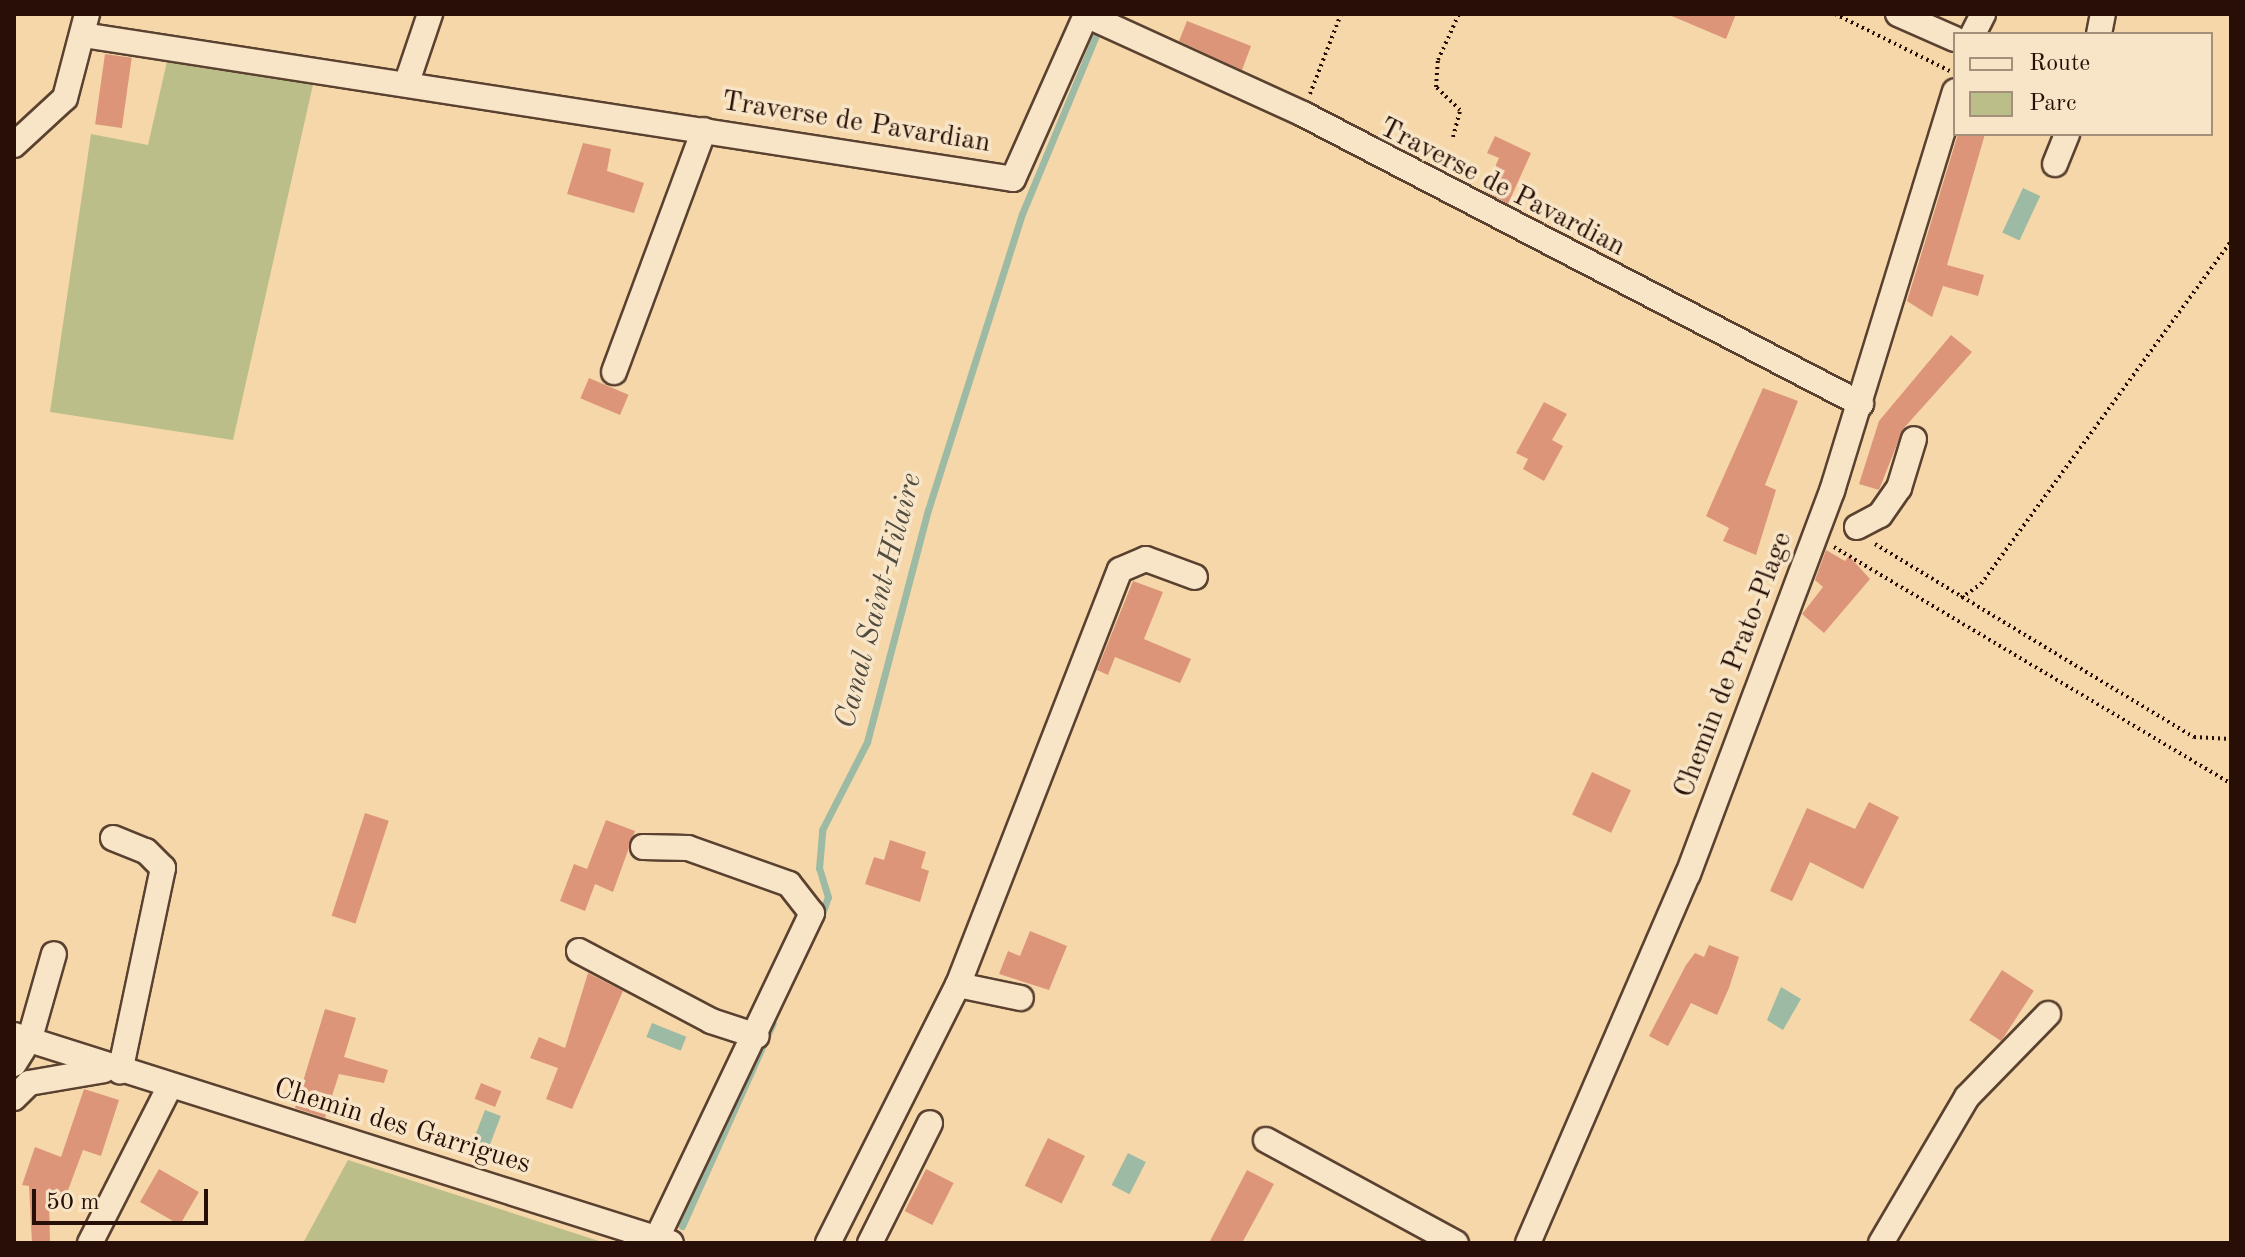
<!DOCTYPE html>
<html>
<head>
<meta charset="utf-8">
<style>
	body { margin:0 }
	#map { position:relative; width:2245px; height:1257px; overflow:hidden; background:#f5d7a9; font-family:"Old Standard TT",serif }
	div>[style] { position:absolute }
	.green>* { inset:0; background:#bbbe89 }
	.water>* { inset:0; background:#9dbaa5; transform-origin:0 0 }
	.stream>* { height:7px; margin:-3.5px; padding:0 3.5px; transform-origin:3.5px; border-radius:3.5px; background:#9dbaa5 }
	.building>* { inset:0; background:#dd957a; transform-origin:0 0 }
	.path>* { height:4px; margin-top:-2px; transform-origin:0; background:repeating-linear-gradient(90deg,#270f07 0 2px,transparent 0 6px) }
	.roads { filter:drop-shadow(2px 0 #5a4130) drop-shadow(-2px 0 #5a4130) drop-shadow(0 2px #5a4130) drop-shadow(0 -2px #5a4130) }
	.minor>* { height:24px; margin:-12px; padding:0 12px; transform-origin:12px; border-radius:12px; background:#f8e5c7 }
	span { translate:-50% -50%; white-space:nowrap; text-align:center; line-height:1.15; -webkit-text-stroke:7px #f8e5c7; paint-order:stroke }
	.street-label { font-size:28px; color:#270f07 }
	.water-label { font-size:30px; color:#504b3e; font-style:italic }
	.frame { position:absolute; inset:0; border:16px solid #270f07; pointer-events:none }
	.legend { position:absolute; left:1953px; top:32px; width:260px; height:104px; box-sizing:border-box; background:#f8e5c7; border:2px solid #a48f7a; margin:0; padding:10px 14px; list-style:none; font-size:24px; color:#270f07 }
	.legend li { display:flex; align-items:center; gap:16px; height:40px }
	.legend b { width:40px; border:2px solid #a48f7a }
	.scale { position:absolute; left:32px; top:1189px; width:176px; height:36px; box-sizing:border-box; border:4px solid #270f07; border-top:0; padding-left:10px; font-size:24px; line-height:28px; white-space:nowrap; color:#270f07; -webkit-text-stroke:6px #f8e5c7; paint-order:stroke }
</style>
</head>
<body>
<div id="map">
	<div class="green">
		<i style="clip-path:polygon(168px 57px,314px 80px,233px 440px,50px 412px,91px 134px,148px 145px)"></i>
		<i style="clip-path:polygon(348px 1160px,605px 1243px,303px 1243px)"></i>
	</div>
	<div class="water">
		<i style="left:2023px;top:188px;width:19px;height:49px;rotate:25deg"></i>
		<i style="clip-path:polygon(1781px 987px,1801px 999px,1783px 1030px,1767px 1020px)"></i>
		<i style="left:652px;top:1023px;width:37px;height:15px;rotate:22deg"></i>
		<i style="left:485px;top:1110px;width:17px;height:35px;rotate:21deg"></i>
		<i style="left:1128px;top:1153px;width:20px;height:36px;rotate:27deg"></i>
	</div>
	<div class="stream">
		<i style="left:821px;top:917px;width:21px;rotate:-71deg"></i>
		<i style="left:828px;top:897px;width:30px;rotate:-107deg"></i>
		<i style="left:819px;top:868px;width:38px;rotate:-85deg"></i>
		<i style="left:822px;top:830px;width:99px;rotate:-62.9deg"></i>
		<i style="left:867px;top:742px;width:240px;rotate:-75.3deg"></i>
		<i style="left:928px;top:510px;width:311px;rotate:-72.4deg"></i>
		<i style="left:1022px;top:214px;width:204px;rotate:-67.5deg"></i>
		<i style="left:682px;top:1226px;width:222px;rotate:-65.9deg"></i>
	</div>
	<div class="building">
		<i style="clip-path:polygon(1667px 14px,1736px 14px,1726px 39px)"></i>
		<i style="clip-path:polygon(1187px 21px,1251px 46px,1242px 70px,1179px 41px)"></i>
		<i style="left:105px;top:54px;width:27px;height:71px;rotate:8deg"></i>
		<i style="clip-path:polygon(1958px 134px,1985px 134px,1947px 265px,1984px 275px,1978px 296px,1943px 286px,1932px 317px,1907px 301px)"></i>
		<i style="clip-path:polygon(1495px 136px,1531px 153px,1508px 204px,1484px 191px,1499px 158px,1487px 153px)"></i>
		<i style="clip-path:polygon(583px 143px,611px 149px,607px 171px,644px 183px,634px 213px,567px 194px)"></i>
		<i style="clip-path:polygon(1951px 335px,1972px 352px,1903px 429px,1879px 490px,1859px 484px,1879px 421px)"></i>
		<i style="left:589px;top:378px;width:43px;height:22px;rotate:23deg"></i>
		<i style="clip-path:polygon(1763px 388px,1798px 401px,1765px 485px,1776px 490px,1756px 555px,1723px 541px,1729px 528px,1706px 516px)"></i>
		<i style="clip-path:polygon(1544px 402px,1567px 414px,1552px 440px,1563px 446px,1544px 481px,1523px 469px,1528px 459px,1516px 453px)"></i>
		<i style="clip-path:polygon(1826px 550px,1845px 561px,1849px 556px,1870px 579px,1824px 633px,1802px 614px,1823px 587px,1815px 580px)"></i>
		<i style="clip-path:polygon(1133px 581px,1163px 592px,1144px 639px,1191px 659px,1180px 683px,1115px 657px,1108px 675px,1097px 670px)"></i>
		<i style="left:1592px;top:772px;width:43px;height:47px;rotate:25deg"></i>
		<i style="clip-path:polygon(1869px 802px,1899px 817px,1863px 889px,1810px 862px,1792px 901px,1770px 891px,1807px 808px,1855px 829px)"></i>
		<i style="left:365px;top:813px;width:25px;height:108px;rotate:18deg"></i>
		<i style="clip-path:polygon(606px 820px,635px 831px,613px 892px,595px 884px,585px 911px,560px 901px,574px 864px,587px 869px)"></i>
		<i style="clip-path:polygon(890px 840px,926px 852px,921px 868px,929px 871px,920px 902px,865px 884px,874px 857px,884px 860px)"></i>
		<i style="clip-path:polygon(1030px 931px,1067px 946px,1049px 990px,999px 974px,1008px 951px,1020px 956px)"></i>
		<i style="clip-path:polygon(1709px 945px,1739px 957px,1729px 988px,1717px 1015px,1691px 1003px,1668px 1046px,1649px 1036px,1686px 965px,1695px 953px,1704px 957px)"></i>
		<i style="left:2002px;top:970px;width:38px;height:60px;rotate:33deg"></i>
		<i style="clip-path:polygon(588px 973px,623px 991px,572px 1109px,546px 1099px,558px 1068px,530px 1058px,539px 1037px,565px 1048px)"></i>
		<i style="clip-path:polygon(325px 1009px,356px 1018px,344px 1057px,388px 1070px,384px 1083px,339px 1074px,325px 1118px,295px 1108px)"></i>
		<i style="left:481px;top:1083px;width:22px;height:17px;rotate:22deg"></i>
		<i style="clip-path:polygon(84px 1089px,119px 1100px,101px 1156px,83px 1150px,64px 1201px,49px 1196px,50px 1243px,32px 1243px,29px 1186px,22px 1185px,35px 1147px,61px 1157px)"></i>
		<i style="left:1048px;top:1138px;width:41px;height:53px;rotate:26deg"></i>
		<i style="left:159px;top:1169px;width:46px;height:38px;rotate:30deg"></i>
		<i style="left:926px;top:1169px;width:31px;height:47px;rotate:27deg"></i>
		<i style="clip-path:polygon(1247px 1170px,1274px 1184px,1242px 1243px,1209px 1243px)"></i>
	</div>
	<div class="path">
		<i style="left:1835px;top:14px;width:128px;rotate:26.4deg"></i>
		<i style="left:1310px;top:94px;width:86px;rotate:-68.8deg"></i>
		<i style="left:1453px;top:137px;width:28px;rotate:-75deg"></i>
		<i style="left:1460px;top:110px;width:33px;rotate:-136deg"></i>
		<i style="left:1436px;top:87px;width:27px;rotate:-86deg"></i>
		<i style="left:1438px;top:60px;width:51px;rotate:-65.5deg"></i>
		<i style="left:1875px;top:544px;width:373px;rotate:31.2deg"></i>
		<i style="left:2194px;top:737px;width:37px;rotate:3deg"></i>
		<i style="left:1834px;top:547px;width:462px;rotate:30.8deg"></i>
		<i style="left:1961px;top:598px;width:24px;rotate:-35deg"></i>
		<i style="left:1981px;top:584px;width:424px;rotate:-53.9deg"></i>
	</div>
	<div class="roads">
		<div class="minor">
			<i style="left:1898px;top:14px;width:62px;rotate:23.7deg"></i>
			<i style="left:1973px;top:34px;width:22px;rotate:-63deg"></i>
			<i style="left:2099px;top:34px;width:20px;rotate:-79deg"></i>
			<i style="left:83px;top:35px;width:941px;rotate:8.8deg"></i>
			<i style="left:1013px;top:179px;width:180px;rotate:-66deg"></i>
			<i style="left:1086px;top:15px;width:239px;rotate:24.5deg"></i>
			<i style="left:1303px;top:114px;width:629px;rotate:27.46deg"></i>
			<i style="left:407px;top:82px;width:72px;rotate:-71.3deg"></i>
			<i style="left:14px;top:145px;width:69px;rotate:-42.7deg"></i>
			<i style="left:65px;top:98px;width:87px;rotate:-75.3deg"></i>
			<i style="left:2055px;top:164px;width:32px;rotate:-68deg"></i>
			<i style="left:614px;top:372px;width:258px;rotate:-69.6deg"></i>
			<i style="left:1857px;top:527px;width:26px;rotate:-28deg"></i>
			<i style="left:1880px;top:515px;width:33px;rotate:-55deg"></i>
			<i style="left:1899px;top:488px;width:51px;rotate:-73deg"></i>
			<i style="left:113px;top:838px;width:35px;rotate:22deg"></i>
			<i style="left:146px;top:851px;width:24px;rotate:45deg"></i>
			<i style="left:163px;top:868px;width:208px;rotate:101.9deg"></i>
			<i style="left:643px;top:847px;width:45px;rotate:1.3deg"></i>
			<i style="left:688px;top:848px;width:107px;rotate:19.6deg"></i>
			<i style="left:789px;top:884px;width:37px;rotate:52deg"></i>
			<i style="left:812px;top:913px;width:360px;rotate:115.5deg"></i>
			<i style="left:579px;top:951px;width:149px;rotate:27.9deg"></i>
			<i style="left:711px;top:1021px;width:48px;rotate:18.1deg"></i>
			<i style="left:958px;top:985px;width:64px;rotate:11.7deg"></i>
			<i style="left:14px;top:1035px;width:689px;rotate:17.57deg"></i>
			<i style="left:14px;top:1064px;width:31px;rotate:-58deg"></i>
			<i style="left:30px;top:1038px;width:87px;rotate:-74.1deg"></i>
			<i style="left:14px;top:1098px;width:21px;rotate:-45deg"></i>
			<i style="left:29px;top:1083px;width:76px;rotate:-9.8deg"></i>
			<i style="left:1266px;top:1140px;width:216px;rotate:28.5deg"></i>
			<i style="left:90px;top:1243px;width:176px;rotate:-63deg"></i>
			<i style="left:828px;top:1243px;width:289px;rotate:-63.3deg"></i>
			<i style="left:958px;top:985px;width:445px;rotate:-68.7deg"></i>
			<i style="left:1120px;top:570px;width:28px;rotate:-23deg"></i>
			<i style="left:1146px;top:559px;width:52px;rotate:20.2deg"></i>
			<i style="left:870px;top:1243px;width:134px;rotate:-63.4deg"></i>
			<i style="left:1528px;top:1243px;width:402px;rotate:-66.6deg"></i>
			<i style="left:1688px;top:874px;width:409px;rotate:-69.4deg"></i>
			<i style="left:1832px;top:491px;width:418px;rotate:-72.9deg"></i>
			<i style="left:1881px;top:1243px;width:169px;rotate:-59.5deg"></i>
			<i style="left:1967px;top:1097px;width:116px;rotate:-45.7deg"></i>
		</div>
	</div>
	<div class="street-label">
		<span style="left:856px;top:123px;rotate:9deg">Traverse de Pavardian</span>
		<span style="left:1502px;top:188px;rotate:27deg">Traverse de Pavardian</span>
		<span style="left:1734px;top:665px;rotate:-69deg">Chemin de Prato-Plage</span>
		<span style="left:402px;top:1127px;rotate:17deg">Chemin des Garrigues</span>
	</div>
	<div class="water-label">
		<span style="left:879px;top:601px;rotate:-75deg">Canal Saint-Hilaire</span>
	</div>
	<div class="frame"></div>
	<ul class="legend">
	<li><b style="height:10px;background:#f8e5c7"></b>Route</li>
	<li><b style="height:22px;background:#bbbe89"></b>Parc</li>
	</ul>
	<div class="scale">50 m</div>
</div>
</body>
</html>
